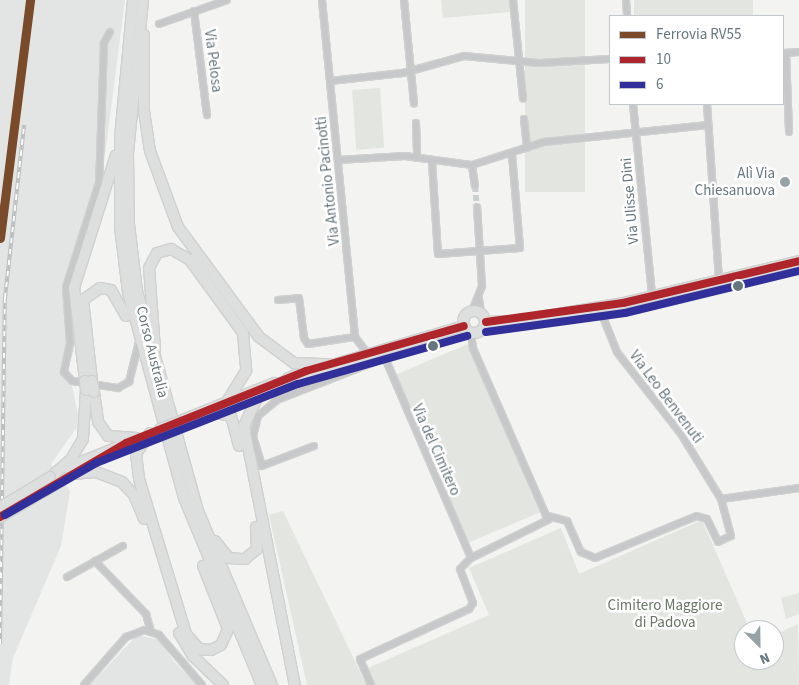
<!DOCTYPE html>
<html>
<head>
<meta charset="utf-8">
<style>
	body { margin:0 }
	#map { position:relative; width:799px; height:685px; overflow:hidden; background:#f3f3f2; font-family:"Source Sans 3",sans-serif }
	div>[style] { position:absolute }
	.built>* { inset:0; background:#e3e4e4 }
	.green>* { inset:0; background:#e3e5e0; transform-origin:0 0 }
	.minor-tunnel>* { height:6px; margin-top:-3px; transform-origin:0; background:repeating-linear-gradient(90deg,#c9cecf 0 6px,transparent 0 9px) }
	.roads { filter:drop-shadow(1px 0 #d0d0d0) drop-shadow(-1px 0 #d0d0d0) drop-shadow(0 1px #d0d0d0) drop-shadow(0 -1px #d0d0d0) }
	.minor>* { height:6px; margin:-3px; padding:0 3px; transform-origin:3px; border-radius:3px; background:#c7c8c9 }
	.secondary>* { height:9px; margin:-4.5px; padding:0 4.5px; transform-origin:4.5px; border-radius:4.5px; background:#dddede }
	.primary>* { height:10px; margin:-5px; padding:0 5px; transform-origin:5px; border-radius:5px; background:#dddede }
	.primary>.ring { margin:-5px; padding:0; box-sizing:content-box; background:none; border:10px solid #dddede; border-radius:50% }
	.trunk>* { height:10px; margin:-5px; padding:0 5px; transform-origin:5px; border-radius:5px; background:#dddede }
	.rail>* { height:4px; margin-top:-2px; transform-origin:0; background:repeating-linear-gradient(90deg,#fff 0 5.5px,#bdbebf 0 11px); box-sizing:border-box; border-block:1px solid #bdbebf }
	.bridges { filter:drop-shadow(1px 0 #d0d0d0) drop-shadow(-1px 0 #d0d0d0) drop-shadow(0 1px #d0d0d0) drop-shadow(0 -1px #d0d0d0) }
	.secondary-bridge>* { height:9px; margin:-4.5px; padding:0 4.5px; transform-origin:4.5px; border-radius:4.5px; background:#dddede }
	.primary-bridge>* { height:10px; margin:-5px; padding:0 5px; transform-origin:5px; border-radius:5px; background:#dddede }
	.trunk-bridge>* { height:10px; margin:-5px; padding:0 5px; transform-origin:5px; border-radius:5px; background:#dddede }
	.bus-1>* { height:8px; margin:-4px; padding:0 4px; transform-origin:4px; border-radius:4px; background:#ae262b }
	.bus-2>* { height:8px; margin:-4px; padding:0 4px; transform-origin:4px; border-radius:4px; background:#312f9a }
	.rail-1>* { height:9px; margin:-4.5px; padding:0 4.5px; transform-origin:4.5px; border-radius:4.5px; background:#7a4b2a }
	.dots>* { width:14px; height:14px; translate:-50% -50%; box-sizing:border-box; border:2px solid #fff; border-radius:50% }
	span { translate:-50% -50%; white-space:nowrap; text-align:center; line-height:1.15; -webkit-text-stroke:5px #fff; paint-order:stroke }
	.street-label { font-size:15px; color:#66767e }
	.poi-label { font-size:15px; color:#66767e }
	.right { translate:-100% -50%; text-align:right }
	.park-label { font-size:15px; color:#697664 }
	.legend { position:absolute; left:609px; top:15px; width:175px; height:90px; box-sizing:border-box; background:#fff; border:1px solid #c2c8cb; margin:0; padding:6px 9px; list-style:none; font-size:15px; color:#66767e }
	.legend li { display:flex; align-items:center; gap:10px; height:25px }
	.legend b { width:25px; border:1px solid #c2c8cb }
	.north { position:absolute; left:734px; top:620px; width:50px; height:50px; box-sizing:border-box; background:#fff; border:1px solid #c2c8cb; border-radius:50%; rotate:157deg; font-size:14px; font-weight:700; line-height:20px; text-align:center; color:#66767e }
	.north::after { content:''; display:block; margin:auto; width:18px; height:22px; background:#97a2a7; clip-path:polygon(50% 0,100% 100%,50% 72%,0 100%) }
</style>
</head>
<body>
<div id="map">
	<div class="built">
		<i style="clip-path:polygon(0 0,125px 0,100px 194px,69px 282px,74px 349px,68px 368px,80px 423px,51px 464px,70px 491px,61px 546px,13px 658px,9px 685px,0 685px)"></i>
		<i style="clip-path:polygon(137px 635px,160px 640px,174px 662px,198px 685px,90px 685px)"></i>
	</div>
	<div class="green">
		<i style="clip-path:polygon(441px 0,509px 0,510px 12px,443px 18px)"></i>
		<i style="left:525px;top:0;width:60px;height:192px"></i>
		<i style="left:634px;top:0;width:119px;height:16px"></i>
		<i style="left:380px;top:88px;width:60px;height:28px;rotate:86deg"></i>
		<i style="left:468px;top:344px;width:183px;height:78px;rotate:67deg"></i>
		<i style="clip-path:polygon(283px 511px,354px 659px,366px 685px,307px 685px,269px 515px)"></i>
		<i style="clip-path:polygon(702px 520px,750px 630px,744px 630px,744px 660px,774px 660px,774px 635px,798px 624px,799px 685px,375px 685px,368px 668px,489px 615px,469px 568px,561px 528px,579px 574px)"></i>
		<i style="clip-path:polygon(799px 593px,799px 614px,786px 619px,781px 598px)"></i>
	</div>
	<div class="minor-tunnel">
		<i style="left:475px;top:186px;width:21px;rotate:85deg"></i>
	</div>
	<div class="roads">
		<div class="minor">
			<i style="left:322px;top:0;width:339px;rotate:84.4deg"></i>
			<i style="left:355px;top:337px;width:21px;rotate:53deg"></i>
			<i style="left:404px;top:0;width:104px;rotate:84.5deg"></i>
			<i style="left:513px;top:0;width:99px;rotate:84.2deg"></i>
			<i style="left:626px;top:0;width:16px;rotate:86deg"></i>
			<i style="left:194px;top:11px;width:105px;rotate:82.9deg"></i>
			<i style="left:159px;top:24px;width:72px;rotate:-19.4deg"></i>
			<i style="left:110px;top:32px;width:13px;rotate:119deg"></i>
			<i style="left:104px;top:43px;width:140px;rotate:92deg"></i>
			<i style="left:99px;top:183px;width:109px;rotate:107.6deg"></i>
			<i style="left:66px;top:287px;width:56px;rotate:85.9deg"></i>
			<i style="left:70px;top:343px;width:30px;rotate:102deg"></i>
			<i style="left:64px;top:372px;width:12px;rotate:48deg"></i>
			<i style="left:72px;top:381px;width:47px;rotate:8.7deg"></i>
			<i style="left:118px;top:388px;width:13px;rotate:-29deg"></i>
			<i style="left:129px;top:382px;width:41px;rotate:-76deg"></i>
			<i style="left:784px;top:53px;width:15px;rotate:-4deg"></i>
			<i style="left:786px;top:53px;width:79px;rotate:87.8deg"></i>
			<i style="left:330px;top:81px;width:73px;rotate:-6.3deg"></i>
			<i style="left:403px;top:73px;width:63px;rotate:-15.6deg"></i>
			<i style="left:464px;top:56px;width:75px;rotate:5.3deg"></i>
			<i style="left:539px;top:63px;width:71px;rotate:-3.2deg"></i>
			<i style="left:633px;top:104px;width:193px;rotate:84.3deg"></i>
			<i style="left:707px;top:104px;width:175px;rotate:86.1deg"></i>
			<i style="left:524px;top:119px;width:29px;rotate:84deg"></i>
			<i style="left:416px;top:123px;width:35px;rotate:88deg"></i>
			<i style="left:338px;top:160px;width:67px;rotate:-3.4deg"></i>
			<i style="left:405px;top:156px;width:68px;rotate:7.7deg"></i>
			<i style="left:472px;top:165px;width:76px;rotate:-17.7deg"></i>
			<i style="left:544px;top:142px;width:165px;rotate:-5.9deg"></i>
			<i style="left:432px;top:162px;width:92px;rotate:86.3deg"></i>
			<i style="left:438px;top:254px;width:82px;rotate:-4.2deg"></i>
			<i style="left:520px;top:248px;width:94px;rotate:-94.9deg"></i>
			<i style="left:472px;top:165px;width:21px;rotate:82deg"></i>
			<i style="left:479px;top:299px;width:14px;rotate:82deg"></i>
			<i style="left:278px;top:300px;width:21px;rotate:-5deg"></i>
			<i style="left:299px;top:298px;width:40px;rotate:82.9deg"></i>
			<i style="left:304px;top:338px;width:7px;rotate:56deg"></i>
			<i style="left:308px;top:344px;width:48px;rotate:-8.5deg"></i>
			<i style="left:472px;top:311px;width:27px;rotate:-68deg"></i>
			<i style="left:482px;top:286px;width:79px;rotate:-93.6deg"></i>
			<i style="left:382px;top:351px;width:225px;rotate:66.7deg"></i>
			<i style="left:471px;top:558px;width:86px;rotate:-26.3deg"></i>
			<i style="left:548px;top:520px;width:188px;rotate:-113.6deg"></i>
			<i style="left:473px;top:348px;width:15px;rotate:-98deg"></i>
			<i style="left:314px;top:446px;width:56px;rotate:159deg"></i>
			<i style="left:262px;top:466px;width:31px;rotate:-107deg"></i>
			<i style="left:253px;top:436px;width:21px;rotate:-76deg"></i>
			<i style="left:258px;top:416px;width:25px;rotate:-40deg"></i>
			<i style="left:277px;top:400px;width:102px;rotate:-21.3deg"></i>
			<i style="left:372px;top:363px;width:10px;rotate:-96deg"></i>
			<i style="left:721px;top:499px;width:79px;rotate:-8deg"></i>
			<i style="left:548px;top:516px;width:20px;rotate:15deg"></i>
			<i style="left:567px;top:521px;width:34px;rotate:66deg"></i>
			<i style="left:581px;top:552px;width:15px;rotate:23deg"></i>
			<i style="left:595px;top:558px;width:110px;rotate:-22.4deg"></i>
			<i style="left:697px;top:516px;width:10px;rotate:17deg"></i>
			<i style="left:707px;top:519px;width:25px;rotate:64deg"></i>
			<i style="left:718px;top:542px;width:14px;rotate:-25deg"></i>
			<i style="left:731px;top:536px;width:38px;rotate:-105deg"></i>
			<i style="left:721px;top:499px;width:76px;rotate:-121.6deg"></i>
			<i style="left:681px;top:434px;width:104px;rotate:-128deg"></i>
			<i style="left:617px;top:352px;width:48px;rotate:-111.8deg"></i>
			<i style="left:95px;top:561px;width:74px;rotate:46.1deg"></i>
			<i style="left:146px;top:614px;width:18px;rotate:74deg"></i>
			<i style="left:67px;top:577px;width:64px;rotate:-29deg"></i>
			<i style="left:84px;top:685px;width:64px;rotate:-48.8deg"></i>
			<i style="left:126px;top:637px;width:19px;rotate:-21deg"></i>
			<i style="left:144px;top:630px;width:16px;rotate:18deg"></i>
			<i style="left:159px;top:635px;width:66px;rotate:49.3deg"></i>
			<i style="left:371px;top:685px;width:28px;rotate:-113deg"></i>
			<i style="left:360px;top:659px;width:120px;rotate:-24.6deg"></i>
			<i style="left:469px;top:609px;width:7px;rotate:-56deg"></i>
			<i style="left:473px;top:603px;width:36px;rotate:-111deg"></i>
			<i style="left:460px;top:569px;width:16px;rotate:-45deg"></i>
		</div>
		<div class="secondary">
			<i style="left:66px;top:467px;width:77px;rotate:-22.2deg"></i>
			<i style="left:54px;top:485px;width:66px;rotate:-31.3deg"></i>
		</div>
		<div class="primary">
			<i class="ring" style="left:463px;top:311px;width:12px;height:12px"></i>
			<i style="left:486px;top:322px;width:30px;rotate:-2deg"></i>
			<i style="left:516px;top:321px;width:109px;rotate:-9.5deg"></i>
			<i style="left:623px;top:303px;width:181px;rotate:-13.4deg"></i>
			<i style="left:288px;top:378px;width:184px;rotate:-16.5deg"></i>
			<i style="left:178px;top:422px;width:104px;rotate:-22.1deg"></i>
		</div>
		<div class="trunk">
			<i style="left:133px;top:0;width:138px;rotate:95.4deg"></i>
			<i style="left:120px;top:137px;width:90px;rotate:90deg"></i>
			<i style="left:120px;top:227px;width:65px;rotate:83deg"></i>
			<i style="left:128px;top:292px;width:213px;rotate:74.8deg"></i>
			<i style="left:184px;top:498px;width:203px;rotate:67.4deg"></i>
			<i style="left:143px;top:0;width:155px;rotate:95.6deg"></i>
			<i style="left:128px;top:154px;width:70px;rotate:89.2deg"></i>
			<i style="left:129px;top:224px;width:67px;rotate:83.2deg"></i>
			<i style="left:137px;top:291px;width:228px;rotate:74.5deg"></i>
			<i style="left:198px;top:511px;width:189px;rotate:67deg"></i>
			<i style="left:144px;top:35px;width:76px;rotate:90deg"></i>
			<i style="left:144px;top:111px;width:40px;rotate:81.5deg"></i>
			<i style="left:150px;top:151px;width:81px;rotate:69.8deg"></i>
			<i style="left:178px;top:227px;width:137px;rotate:53.6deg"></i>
			<i style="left:259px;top:337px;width:44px;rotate:36.6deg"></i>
			<i style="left:294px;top:363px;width:35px;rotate:2deg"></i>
			<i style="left:155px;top:349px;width:81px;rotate:-94.2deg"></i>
			<i style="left:149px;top:268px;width:17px;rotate:-62deg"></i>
			<i style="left:157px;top:253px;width:15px;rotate:-16deg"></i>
			<i style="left:171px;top:249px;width:22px;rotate:30deg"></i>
			<i style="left:190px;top:260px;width:90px;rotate:54deg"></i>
			<i style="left:243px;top:333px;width:38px;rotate:85deg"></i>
			<i style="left:246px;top:371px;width:36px;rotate:122deg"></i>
			<i style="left:295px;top:375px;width:43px;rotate:150.4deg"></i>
			<i style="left:258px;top:396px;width:33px;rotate:115deg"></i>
			<i style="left:244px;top:426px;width:264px;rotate:78.9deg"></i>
			<i style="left:85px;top:381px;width:94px;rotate:-96.7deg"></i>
			<i style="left:74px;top:288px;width:139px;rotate:-72.5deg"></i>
			<i style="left:92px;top:381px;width:81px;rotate:-96.3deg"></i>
			<i style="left:83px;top:300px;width:21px;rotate:-35deg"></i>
			<i style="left:100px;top:288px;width:11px;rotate:10deg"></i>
			<i style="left:111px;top:290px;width:30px;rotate:60deg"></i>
			<i style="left:94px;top:392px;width:30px;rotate:82deg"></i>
			<i style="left:98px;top:422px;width:17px;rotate:54deg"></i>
			<i style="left:108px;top:436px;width:29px;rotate:4deg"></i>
			<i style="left:205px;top:411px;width:26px;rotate:11deg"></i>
			<i style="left:231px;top:416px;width:31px;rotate:75deg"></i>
			<i style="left:150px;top:433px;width:25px;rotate:124deg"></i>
			<i style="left:136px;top:454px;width:25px;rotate:83deg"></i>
			<i style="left:139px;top:479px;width:162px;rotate:73.1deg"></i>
			<i style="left:186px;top:634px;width:20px;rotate:49deg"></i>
			<i style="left:199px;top:649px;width:12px;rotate:5deg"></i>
			<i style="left:211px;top:650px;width:11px;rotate:-27deg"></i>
			<i style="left:221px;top:645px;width:17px;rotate:-66deg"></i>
			<i style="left:228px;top:629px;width:68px;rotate:-111.6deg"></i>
			<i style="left:54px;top:474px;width:23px;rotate:-41deg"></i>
			<i style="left:71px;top:459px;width:23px;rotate:-59deg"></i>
			<i style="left:83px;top:439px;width:49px;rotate:-86.5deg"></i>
			<i style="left:73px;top:474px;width:23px;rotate:-5deg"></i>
			<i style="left:96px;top:472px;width:28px;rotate:21deg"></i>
			<i style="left:122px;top:482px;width:18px;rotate:47deg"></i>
			<i style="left:134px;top:495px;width:26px;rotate:67deg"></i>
			<i style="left:215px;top:541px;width:22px;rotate:51deg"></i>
			<i style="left:229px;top:558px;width:16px;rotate:4deg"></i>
			<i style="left:245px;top:559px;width:16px;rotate:-40deg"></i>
			<i style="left:257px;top:549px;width:22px;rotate:-93deg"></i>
			<i style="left:179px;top:633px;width:27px;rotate:59deg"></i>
			<i style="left:193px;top:656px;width:42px;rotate:44deg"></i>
		</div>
	</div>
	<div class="rail">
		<i style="left:0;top:644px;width:346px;rotate:-89.2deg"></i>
		<i style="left:5px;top:298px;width:174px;rotate:-83.7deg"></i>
	</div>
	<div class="bridges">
		<div class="secondary-bridge">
			<i style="left:0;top:506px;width:58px;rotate:-31deg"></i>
			<i style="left:0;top:517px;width:63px;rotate:-30.7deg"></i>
		</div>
		<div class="primary-bridge">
			<i style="left:160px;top:429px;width:19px;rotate:-21deg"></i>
		</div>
		<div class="trunk-bridge">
			<i style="left:85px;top:381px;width:9px;rotate:84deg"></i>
			<i style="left:92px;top:381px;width:11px;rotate:80deg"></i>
		</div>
	</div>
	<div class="bus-1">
		<i style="left:486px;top:322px;width:138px;rotate:-7.9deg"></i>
		<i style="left:623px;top:303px;width:181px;rotate:-13.4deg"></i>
		<i style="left:0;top:517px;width:146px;rotate:-30.4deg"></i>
		<i style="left:126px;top:443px;width:194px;rotate:-21.8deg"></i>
		<i style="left:306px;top:371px;width:164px;rotate:-15.9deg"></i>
	</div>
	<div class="bus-2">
		<i style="left:486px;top:332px;width:140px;rotate:-7.8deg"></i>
		<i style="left:625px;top:313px;width:179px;rotate:-13.6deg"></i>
		<i style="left:5px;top:515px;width:105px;rotate:-29.7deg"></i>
		<i style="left:96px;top:463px;width:217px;rotate:-21.4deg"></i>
		<i style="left:298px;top:384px;width:176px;rotate:-15.9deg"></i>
	</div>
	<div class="rail-1">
		<i style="left:0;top:238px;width:240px;rotate:-82.8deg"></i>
	</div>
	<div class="dots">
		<i style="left:785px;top:182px;background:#97a2a7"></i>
		<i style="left:738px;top:286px;background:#66767e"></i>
		<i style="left:433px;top:346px;background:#66767e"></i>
	</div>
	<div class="street-label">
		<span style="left:213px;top:61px;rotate:83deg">Via Pelosa</span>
		<span style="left:328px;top:181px;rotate:-96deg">Via Antonio Pacinotti</span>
		<span style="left:630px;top:201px;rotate:-95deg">Via Ulisse Dini</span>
		<span style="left:152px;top:352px;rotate:76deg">Corso Australia</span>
		<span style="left:666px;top:397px;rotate:53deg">Via Leo Benvenuti</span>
		<span style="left:436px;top:450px;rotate:66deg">Via del Cimitero</span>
	</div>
	<div class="poi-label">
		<span class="right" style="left:775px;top:182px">Alì Via<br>Chiesanuova</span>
	</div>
	<div class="park-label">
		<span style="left:665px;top:614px">Cimitero Maggiore<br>di Padova</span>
	</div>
	<ul class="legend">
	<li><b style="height:6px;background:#7a4b2a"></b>Ferrovia RV55</li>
	<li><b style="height:6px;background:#ae262b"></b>10</li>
	<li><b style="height:6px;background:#312f9a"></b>6</li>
	</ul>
	<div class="north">N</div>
</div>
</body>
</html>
